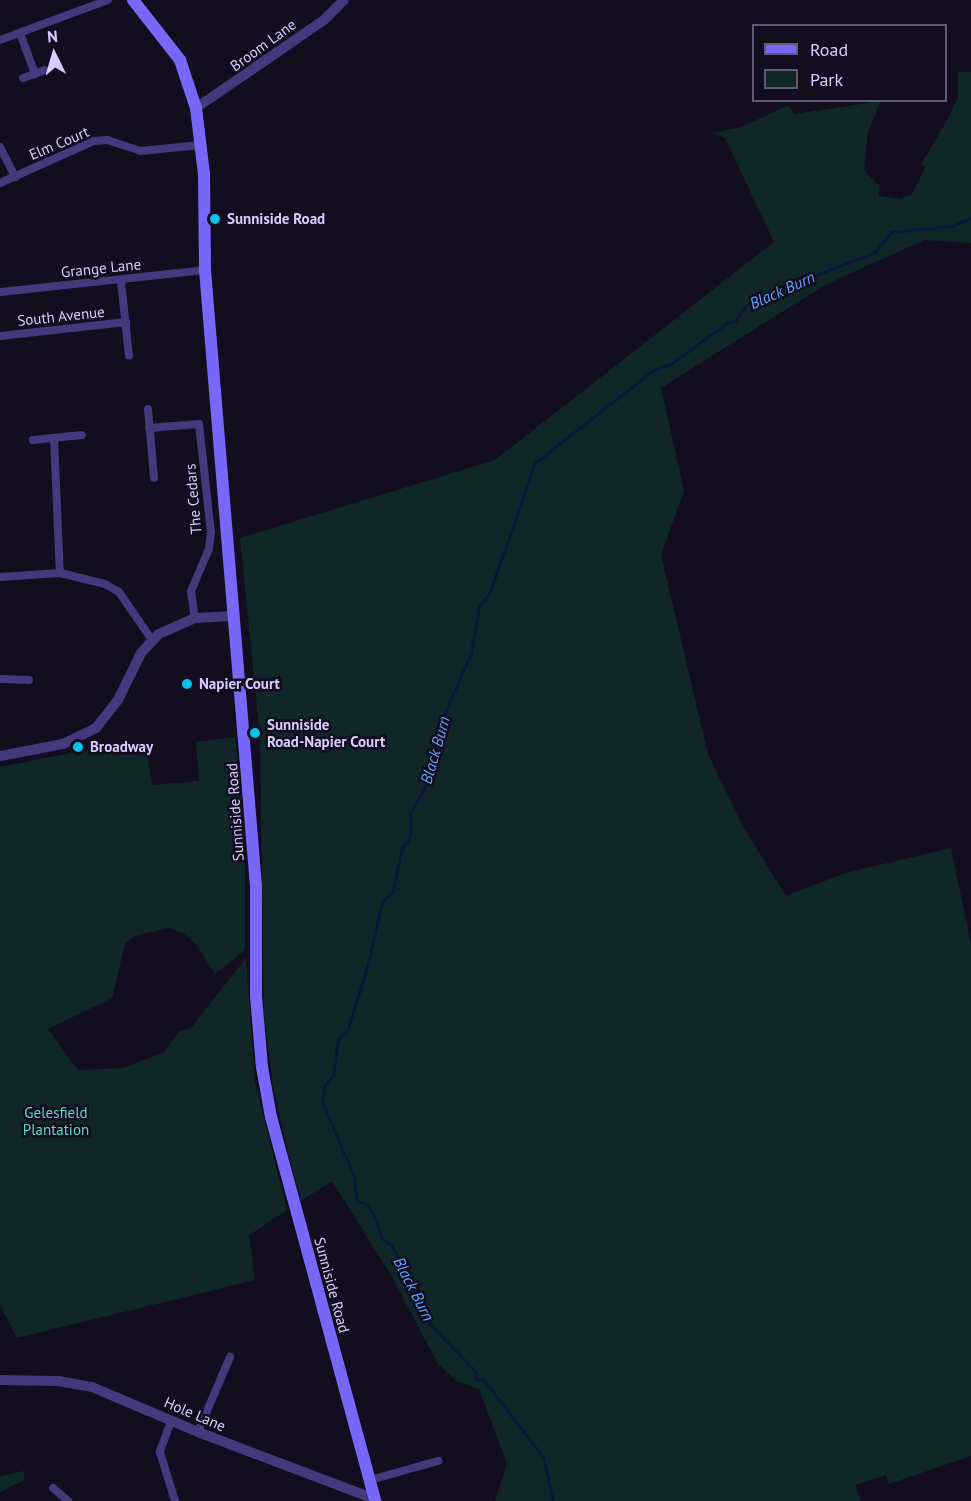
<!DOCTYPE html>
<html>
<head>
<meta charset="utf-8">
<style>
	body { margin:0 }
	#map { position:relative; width:971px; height:1501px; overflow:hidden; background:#120d1f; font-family:"PT Sans",sans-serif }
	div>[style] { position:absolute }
	.green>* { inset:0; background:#102728 }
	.stream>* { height:3px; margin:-1.5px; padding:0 1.5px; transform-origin:1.5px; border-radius:1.5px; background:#0b173a }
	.minor>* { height:8px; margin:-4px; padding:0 4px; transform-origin:4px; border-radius:4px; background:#423a7c }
	.tertiary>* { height:10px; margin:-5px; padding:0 5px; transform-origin:5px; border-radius:5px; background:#423a7c }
	.secondary>* { height:12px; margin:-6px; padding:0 6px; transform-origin:6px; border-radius:6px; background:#7967f9 }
	.dots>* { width:16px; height:16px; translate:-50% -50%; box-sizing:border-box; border:3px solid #120d1f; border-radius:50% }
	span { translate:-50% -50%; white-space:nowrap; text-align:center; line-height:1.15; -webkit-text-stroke:5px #120d1f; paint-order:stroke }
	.street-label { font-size:15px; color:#d7ccfd }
	.poi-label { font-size:15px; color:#d7ccfd; font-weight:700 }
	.left { translate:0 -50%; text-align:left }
	.park-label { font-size:15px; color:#5cdac6 }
	.water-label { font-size:16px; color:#5ea3f9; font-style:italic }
	.legend { position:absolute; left:752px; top:24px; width:195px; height:78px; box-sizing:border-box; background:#120d1f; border:2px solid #615978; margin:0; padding:8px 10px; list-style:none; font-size:18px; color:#d7ccfd }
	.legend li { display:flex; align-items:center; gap:12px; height:30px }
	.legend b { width:30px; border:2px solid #615978 }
	.north { position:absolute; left:24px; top:24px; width:60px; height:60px; -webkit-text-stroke:4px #120d1f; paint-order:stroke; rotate:355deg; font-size:16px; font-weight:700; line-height:24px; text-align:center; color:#d7ccfd }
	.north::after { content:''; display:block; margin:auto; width:21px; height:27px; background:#d7ccfd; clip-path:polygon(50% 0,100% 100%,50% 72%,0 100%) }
</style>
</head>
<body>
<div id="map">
	<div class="green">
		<i style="clip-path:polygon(958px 72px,971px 72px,971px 243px,924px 240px,825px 285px,661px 388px,684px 491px,661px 555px,708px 754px,742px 825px,786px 896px,845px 873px,951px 848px,971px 944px,971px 1456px,889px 1484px,886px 1475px,855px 1485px,861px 1501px,495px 1501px,507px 1464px,479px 1389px,456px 1381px,438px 1364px,392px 1277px,332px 1181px,301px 1201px,285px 1140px,273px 1086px,264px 1015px,260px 737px,240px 538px,495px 460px,774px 242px,725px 138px,711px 133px,742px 127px,788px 105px,794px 114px,881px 101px,868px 132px,864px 170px,879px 186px,879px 196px,900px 199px,912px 194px,925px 168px,921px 164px,948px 119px,958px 97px)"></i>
		<i style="clip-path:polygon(235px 737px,245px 832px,245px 950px,215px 974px,196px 944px,184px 934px,170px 928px,134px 936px,125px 944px,112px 998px,48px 1029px,78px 1070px,123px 1068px,164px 1052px,180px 1030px,190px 1029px,246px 958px,255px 1081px,287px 1210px,249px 1235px,255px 1280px,17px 1338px,0 1305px,0 767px,122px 743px,146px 745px,152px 785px,199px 781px,196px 742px)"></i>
		<i style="clip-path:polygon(24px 1471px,24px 1480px,0 1492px,0 1476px)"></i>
	</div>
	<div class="stream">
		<i style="left:553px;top:1501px;width:45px;rotate:-102.8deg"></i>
		<i style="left:543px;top:1457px;width:97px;rotate:-127.5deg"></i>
		<i style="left:484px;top:1380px;width:8px;rotate:-173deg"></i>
		<i style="left:476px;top:1379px;width:8px;rotate:-97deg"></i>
		<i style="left:475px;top:1371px;width:65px;rotate:-133.8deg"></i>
		<i style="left:430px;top:1324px;width:61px;rotate:-114.1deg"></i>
		<i style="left:405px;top:1268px;width:27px;rotate:-121deg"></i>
		<i style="left:391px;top:1245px;width:12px;rotate:-145deg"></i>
		<i style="left:381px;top:1238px;width:21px;rotate:-107deg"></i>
		<i style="left:375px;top:1218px;width:16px;rotate:-120deg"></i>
		<i style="left:367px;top:1204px;width:10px;rotate:-163deg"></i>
		<i style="left:357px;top:1201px;width:27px;rotate:-98deg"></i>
		<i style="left:353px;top:1174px;width:78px;rotate:-113.3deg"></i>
		<i style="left:322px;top:1102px;width:17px;rotate:-80deg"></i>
		<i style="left:325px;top:1085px;width:13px;rotate:-51deg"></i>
		<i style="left:333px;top:1075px;width:36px;rotate:-82deg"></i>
		<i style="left:338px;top:1039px;width:12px;rotate:-42deg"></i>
		<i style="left:347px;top:1031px;width:70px;rotate:-72.6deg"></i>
		<i style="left:368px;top:964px;width:65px;rotate:-77.5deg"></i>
		<i style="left:382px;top:901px;width:14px;rotate:-39deg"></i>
		<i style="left:393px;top:892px;width:42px;rotate:-79deg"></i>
		<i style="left:401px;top:851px;width:17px;rotate:-59deg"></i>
		<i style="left:410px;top:836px;width:23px;rotate:-90deg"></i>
		<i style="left:410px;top:813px;width:34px;rotate:-60deg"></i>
		<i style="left:427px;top:784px;width:74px;rotate:-76deg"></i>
		<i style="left:445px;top:712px;width:64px;rotate:-66.2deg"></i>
		<i style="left:471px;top:653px;width:48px;rotate:-80.3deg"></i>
		<i style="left:479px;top:606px;width:16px;rotate:-50deg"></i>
		<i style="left:489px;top:594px;width:139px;rotate:-70.7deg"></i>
		<i style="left:535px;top:463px;width:150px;rotate:-38.2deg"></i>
		<i style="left:653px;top:370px;width:20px;rotate:-20deg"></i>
		<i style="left:672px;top:363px;width:69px;rotate:-36.2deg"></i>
		<i style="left:728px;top:322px;width:7px;rotate:-8deg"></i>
		<i style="left:735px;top:321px;width:18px;rotate:-56deg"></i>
		<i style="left:745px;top:306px;width:37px;rotate:-27deg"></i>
		<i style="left:778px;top:289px;width:103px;rotate:-20.6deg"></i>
		<i style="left:874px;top:253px;width:27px;rotate:-51deg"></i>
		<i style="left:891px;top:232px;width:61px;rotate:-5.6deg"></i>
		<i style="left:952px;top:226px;width:21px;rotate:-23deg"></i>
	</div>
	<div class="minor">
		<i style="left:20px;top:33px;width:44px;rotate:69.9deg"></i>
		<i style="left:0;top:40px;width:115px;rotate:-20.3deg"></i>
		<i style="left:23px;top:78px;width:23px;rotate:-20deg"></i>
		<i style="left:0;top:147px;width:34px;rotate:63deg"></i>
		<i style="left:0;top:183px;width:103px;rotate:-24.1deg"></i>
		<i style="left:94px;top:141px;width:13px;rotate:-4deg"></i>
		<i style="left:107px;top:140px;width:35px;rotate:18deg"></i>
		<i style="left:140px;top:151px;width:61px;rotate:-5.6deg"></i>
		<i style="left:121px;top:281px;width:75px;rotate:83.9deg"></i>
		<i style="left:0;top:292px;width:206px;rotate:-6.1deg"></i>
		<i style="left:0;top:336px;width:127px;rotate:-6.3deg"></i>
		<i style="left:148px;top:409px;width:69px;rotate:85deg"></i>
		<i style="left:149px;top:428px;width:50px;rotate:-4.6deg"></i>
		<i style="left:199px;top:424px;width:109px;rotate:83.7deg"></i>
		<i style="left:211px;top:532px;width:17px;rotate:97deg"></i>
		<i style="left:209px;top:549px;width:46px;rotate:113.2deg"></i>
		<i style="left:191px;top:591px;width:27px;rotate:82deg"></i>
		<i style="left:54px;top:438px;width:135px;rotate:87.5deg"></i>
		<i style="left:33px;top:440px;width:49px;rotate:-5.8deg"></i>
		<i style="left:0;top:577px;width:60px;rotate:-3.8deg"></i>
		<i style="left:60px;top:573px;width:46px;rotate:13.7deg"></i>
		<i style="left:105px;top:584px;width:16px;rotate:30deg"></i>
		<i style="left:119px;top:592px;width:58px;rotate:55.5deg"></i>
		<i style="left:0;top:679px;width:29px;rotate:2deg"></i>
		<i style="left:171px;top:1421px;width:33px;rotate:110deg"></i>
		<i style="left:160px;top:1452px;width:51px;rotate:73deg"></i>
		<i style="left:198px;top:1432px;width:82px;rotate:-66.9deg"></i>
		<i style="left:370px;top:1480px;width:71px;rotate:-15.6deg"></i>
		<i style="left:53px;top:1488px;width:20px;rotate:41deg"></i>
	</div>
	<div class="tertiary">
		<i style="left:196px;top:108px;width:155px;rotate:-34.5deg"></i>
		<i style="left:324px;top:20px;width:28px;rotate:-45deg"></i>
		<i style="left:0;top:756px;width:64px;rotate:-10.8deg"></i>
		<i style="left:63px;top:744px;width:37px;rotate:-26deg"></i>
		<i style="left:96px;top:728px;width:36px;rotate:-52deg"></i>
		<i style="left:118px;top:700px;width:52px;rotate:-63.9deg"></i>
		<i style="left:141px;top:653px;width:26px;rotate:-47deg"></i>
		<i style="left:159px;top:634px;width:39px;rotate:-24deg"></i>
		<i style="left:195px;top:618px;width:40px;rotate:-2.9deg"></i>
		<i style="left:0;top:1380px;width:58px;rotate:1deg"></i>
		<i style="left:58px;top:1381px;width:35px;rotate:10deg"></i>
		<i style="left:92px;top:1387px;width:115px;rotate:23deg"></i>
		<i style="left:198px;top:1432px;width:188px;rotate:20.8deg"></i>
	</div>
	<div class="secondary">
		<i style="left:133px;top:0;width:76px;rotate:51.9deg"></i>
		<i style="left:180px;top:60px;width:51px;rotate:71.6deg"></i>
		<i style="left:196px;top:108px;width:66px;rotate:83.1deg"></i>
		<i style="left:204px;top:174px;width:96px;rotate:89.4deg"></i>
		<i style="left:205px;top:270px;width:618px;rotate:85.27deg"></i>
		<i style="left:256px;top:886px;width:110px;rotate:90deg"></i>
		<i style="left:256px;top:996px;width:71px;rotate:85.2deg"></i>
		<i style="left:262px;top:1067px;width:51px;rotate:79.8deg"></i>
		<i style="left:271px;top:1117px;width:398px;rotate:74.8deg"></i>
	</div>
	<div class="dots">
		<i style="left:215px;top:219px;background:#09c1ed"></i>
		<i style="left:187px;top:684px;background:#09c1ed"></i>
		<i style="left:255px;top:733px;background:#09c1ed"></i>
		<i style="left:78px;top:747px;background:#09c1ed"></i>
	</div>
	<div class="street-label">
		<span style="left:263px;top:45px;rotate:-36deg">Broom Lane</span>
		<span style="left:59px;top:143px;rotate:-23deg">Elm Court</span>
		<span style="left:101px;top:268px;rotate:-6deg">Grange Lane</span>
		<span style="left:61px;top:316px;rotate:-6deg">South Avenue</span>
		<span style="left:193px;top:499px;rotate:-95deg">The Cedars</span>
		<span style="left:235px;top:812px;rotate:-94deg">Sunniside Road</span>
		<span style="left:332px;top:1285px;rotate:75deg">Sunniside Road</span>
		<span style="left:195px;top:1414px;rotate:23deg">Hole Lane</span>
	</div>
	<div class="poi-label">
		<span class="left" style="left:227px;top:219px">Sunniside Road</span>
		<span class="left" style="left:199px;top:684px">Napier Court</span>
		<span class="left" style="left:267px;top:733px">Sunniside<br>Road-Napier Court</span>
		<span class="left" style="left:90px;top:747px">Broadway</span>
	</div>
	<div class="park-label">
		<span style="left:56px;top:1121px">Gelesfield<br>Plantation</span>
	</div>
	<div class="water-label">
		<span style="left:782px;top:290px;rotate:-24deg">Black Burn</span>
		<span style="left:435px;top:750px;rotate:-74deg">Black Burn</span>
		<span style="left:414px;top:1289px;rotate:63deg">Black Burn</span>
	</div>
	<ul class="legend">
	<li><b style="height:8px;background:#7967f9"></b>Road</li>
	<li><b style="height:16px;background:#102728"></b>Park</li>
	</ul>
	<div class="north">N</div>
</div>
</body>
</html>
